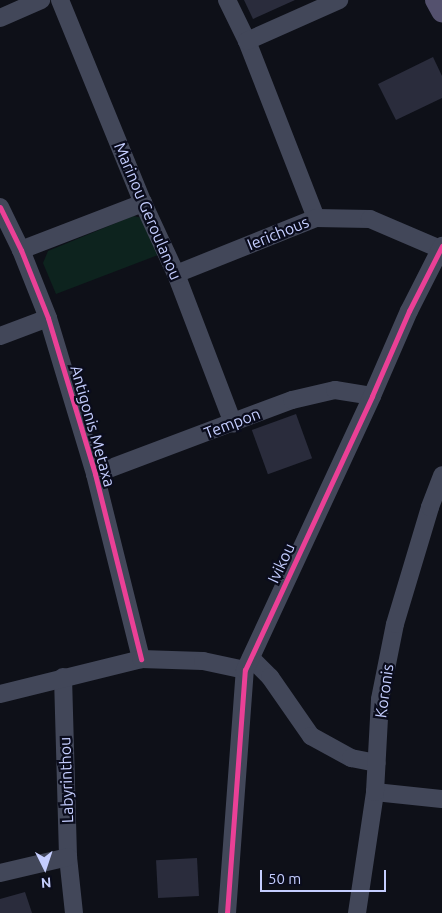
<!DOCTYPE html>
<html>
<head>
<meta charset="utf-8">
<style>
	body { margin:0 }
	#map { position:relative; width:442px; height:913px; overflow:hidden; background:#0e1018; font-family:Ubuntu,sans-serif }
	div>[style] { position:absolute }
	.green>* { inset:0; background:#0d231e }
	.building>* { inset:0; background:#2a2c3c; transform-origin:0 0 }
	.minor>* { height:18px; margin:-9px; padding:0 9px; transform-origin:9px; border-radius:9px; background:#424759 }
	.major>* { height:22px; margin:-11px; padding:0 11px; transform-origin:11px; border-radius:11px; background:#54516e }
	.cycleway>* { height:5px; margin:-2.5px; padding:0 2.5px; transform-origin:2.5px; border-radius:2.5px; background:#ea4096 }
	span { translate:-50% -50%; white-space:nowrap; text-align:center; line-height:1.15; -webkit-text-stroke:4.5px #0a0c1c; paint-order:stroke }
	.street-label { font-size:16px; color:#c5ceff }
	.north { position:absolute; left:20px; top:843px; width:50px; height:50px; -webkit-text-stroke:4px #0a0c1c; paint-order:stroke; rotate:176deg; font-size:14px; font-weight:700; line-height:20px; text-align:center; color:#c5ceff }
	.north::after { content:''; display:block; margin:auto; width:18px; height:22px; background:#c5ceff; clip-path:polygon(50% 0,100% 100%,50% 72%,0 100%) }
	.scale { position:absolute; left:260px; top:870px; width:126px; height:22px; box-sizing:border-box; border:2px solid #c5ceff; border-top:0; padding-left:6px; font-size:15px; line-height:18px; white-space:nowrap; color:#c5ceff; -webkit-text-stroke:4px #0a0c1c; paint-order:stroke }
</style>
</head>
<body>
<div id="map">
	<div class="green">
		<i style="clip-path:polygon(133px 216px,143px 218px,158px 255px,56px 294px,43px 263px,48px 251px)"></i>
	</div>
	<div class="building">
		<i style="clip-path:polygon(244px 0,295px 0,253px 19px)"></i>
		<i style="clip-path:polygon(433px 57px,442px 76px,442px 98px,396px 120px,378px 84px)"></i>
		<i style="left:296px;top:414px;width:47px;height:47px;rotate:70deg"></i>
		<i style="left:197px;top:858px;width:38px;height:41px;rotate:87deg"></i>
		<i style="clip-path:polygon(25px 892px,32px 913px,0 913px,0 899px)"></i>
	</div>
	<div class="minor">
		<i style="left:60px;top:0;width:219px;rotate:67.8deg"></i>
		<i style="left:143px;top:203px;width:78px;rotate:65.1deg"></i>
		<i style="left:176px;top:274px;width:160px;rotate:69.1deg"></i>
		<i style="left:227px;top:0;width:46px;rotate:64deg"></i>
		<i style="left:247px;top:41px;width:190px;rotate:68.7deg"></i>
		<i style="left:0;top:18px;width:45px;rotate:-23.7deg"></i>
		<i style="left:247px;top:41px;width:101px;rotate:-24deg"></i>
		<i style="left:0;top:207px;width:48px;rotate:64deg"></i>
		<i style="left:21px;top:250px;width:73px;rotate:68.3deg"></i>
		<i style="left:48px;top:318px;width:163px;rotate:73.2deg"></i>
		<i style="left:95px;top:474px;width:191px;rotate:76deg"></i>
		<i style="left:21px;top:250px;width:131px;rotate:-21.1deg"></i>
		<i style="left:176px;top:274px;width:151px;rotate:-21.8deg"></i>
		<i style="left:316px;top:218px;width:54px;rotate:1.1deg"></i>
		<i style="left:370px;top:219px;width:76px;rotate:23.2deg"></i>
		<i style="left:0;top:336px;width:51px;rotate:-20.6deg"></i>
		<i style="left:95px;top:474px;width:210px;rotate:-20.6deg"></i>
		<i style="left:292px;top:400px;width:44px;rotate:-13.1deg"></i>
		<i style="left:335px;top:390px;width:37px;rotate:9deg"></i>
		<i style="left:251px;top:658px;width:27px;rotate:45deg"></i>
		<i style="left:270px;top:677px;width:72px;rotate:55.2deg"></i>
		<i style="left:311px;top:736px;width:46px;rotate:28.8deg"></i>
		<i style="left:351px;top:758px;width:26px;rotate:11deg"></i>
		<i style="left:63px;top:677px;width:180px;rotate:88.4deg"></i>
		<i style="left:68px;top:857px;width:56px;rotate:83.9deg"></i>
		<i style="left:0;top:694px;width:145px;rotate:-13.9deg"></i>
		<i style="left:141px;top:659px;width:62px;rotate:1.8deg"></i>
		<i style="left:203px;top:661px;width:43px;rotate:12.1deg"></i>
		<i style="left:375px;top:792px;width:67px;rotate:6deg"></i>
		<i style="left:0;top:873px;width:70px;rotate:-13.2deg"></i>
		<i style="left:227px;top:913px;width:244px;rotate:-85.8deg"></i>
		<i style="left:245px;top:670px;width:302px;rotate:-65.1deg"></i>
		<i style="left:372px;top:396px;width:93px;rotate:-66.5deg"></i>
		<i style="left:409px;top:311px;width:73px;rotate:-63.1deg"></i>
		<i style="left:357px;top:913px;width:122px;rotate:-81.5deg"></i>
		<i style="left:375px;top:792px;width:93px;rotate:-86.9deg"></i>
		<i style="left:380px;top:699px;width:76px;rotate:-78.7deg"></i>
		<i style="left:395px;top:624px;width:122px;rotate:-73.3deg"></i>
		<i style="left:430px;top:507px;width:34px;rotate:-69deg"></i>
	</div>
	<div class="major">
		<i style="left:436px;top:0;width:13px;rotate:61deg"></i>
	</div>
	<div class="cycleway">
		<i style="left:0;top:207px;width:48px;rotate:64deg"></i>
		<i style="left:21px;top:250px;width:73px;rotate:68.3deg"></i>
		<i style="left:48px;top:318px;width:163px;rotate:73.2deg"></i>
		<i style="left:95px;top:474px;width:191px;rotate:76deg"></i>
		<i style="left:227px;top:913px;width:244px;rotate:-85.8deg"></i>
		<i style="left:245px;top:670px;width:302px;rotate:-65.1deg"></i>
		<i style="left:372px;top:396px;width:93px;rotate:-66.5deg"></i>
		<i style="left:409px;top:311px;width:73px;rotate:-63.1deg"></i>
	</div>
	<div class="street-label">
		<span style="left:148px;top:211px;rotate:67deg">Marinou Geroulanou</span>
		<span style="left:278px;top:233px;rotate:-22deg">Ierichous</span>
		<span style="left:232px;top:423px;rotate:-21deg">Tempon</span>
		<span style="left:93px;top:426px;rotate:74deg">Antigonis Metaxa</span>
		<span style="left:281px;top:563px;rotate:-65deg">Ivikou</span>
		<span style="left:384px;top:691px;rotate:-82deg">Koronis</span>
		<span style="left:66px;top:780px;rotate:-92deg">Labyrinthou</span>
	</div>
	<div class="north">N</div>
	<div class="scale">50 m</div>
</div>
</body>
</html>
